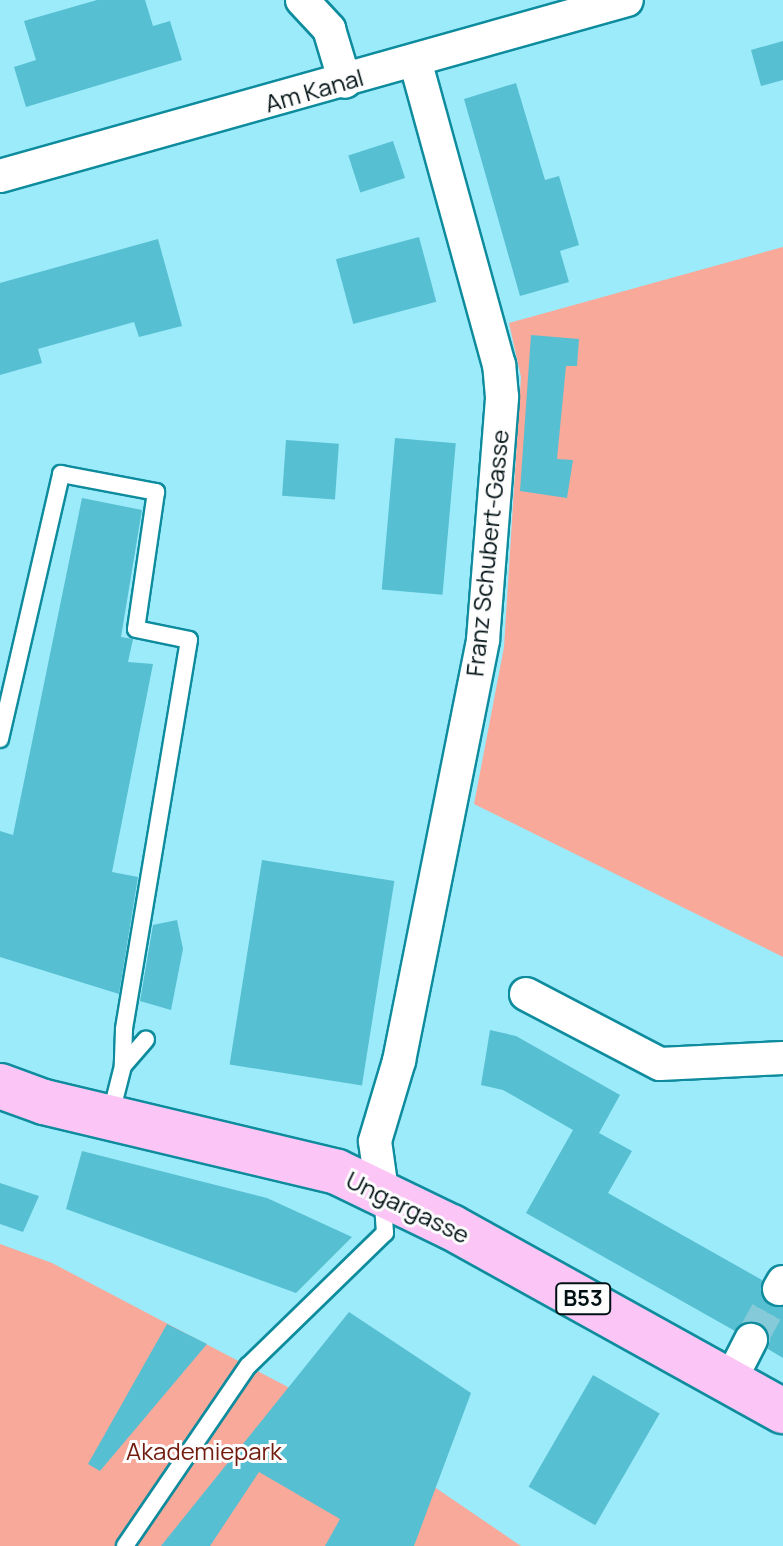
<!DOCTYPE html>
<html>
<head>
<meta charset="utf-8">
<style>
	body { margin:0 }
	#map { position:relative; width:783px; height:1546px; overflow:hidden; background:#9cebfa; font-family:Manrope,sans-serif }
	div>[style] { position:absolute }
	.green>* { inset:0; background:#f8a99a }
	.building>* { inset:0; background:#56bfd2; transform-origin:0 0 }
	.street-tunnel>* { height:32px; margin-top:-16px; transform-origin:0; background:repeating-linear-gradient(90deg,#85cad8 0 32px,transparent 0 48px) }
	.roads { filter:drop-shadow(2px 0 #0e8c9e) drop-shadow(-2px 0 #0e8c9e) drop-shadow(0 2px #0e8c9e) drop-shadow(0 -2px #0e8c9e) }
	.lane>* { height:16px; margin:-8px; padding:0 8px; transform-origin:8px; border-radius:8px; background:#fff }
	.street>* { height:32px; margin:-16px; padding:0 16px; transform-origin:16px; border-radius:16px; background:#fff }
	.primary>* { height:44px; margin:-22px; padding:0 22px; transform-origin:22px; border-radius:22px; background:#fbc5f5 }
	span { translate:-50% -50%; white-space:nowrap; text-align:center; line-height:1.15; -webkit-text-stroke:6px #fdfdfd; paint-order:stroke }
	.shield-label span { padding:2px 6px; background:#fdfdfd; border:2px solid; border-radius:6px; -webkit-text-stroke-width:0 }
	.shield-label { font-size:22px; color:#001014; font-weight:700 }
	.street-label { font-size:24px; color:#001014 }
	.park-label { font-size:24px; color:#721b0f }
</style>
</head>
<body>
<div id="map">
	<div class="green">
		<i style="clip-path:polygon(783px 247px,783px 957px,474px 804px,504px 647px,521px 377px,509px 323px)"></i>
		<i style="clip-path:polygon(0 1244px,52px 1263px,286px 1386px,521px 1546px,0 1546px)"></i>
	</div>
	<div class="building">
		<i style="clip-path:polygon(97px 0,145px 0,153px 26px,170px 21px,182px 60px,26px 107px,14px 67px,36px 60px,24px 21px)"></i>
		<i style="clip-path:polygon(783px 41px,783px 80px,761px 86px,751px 50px)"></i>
		<i style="clip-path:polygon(516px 83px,545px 180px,559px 176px,579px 245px,560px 251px,569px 282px,520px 296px,464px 99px)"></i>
		<i style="left:393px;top:141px;width:39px;height:47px;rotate:72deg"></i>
		<i style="left:419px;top:237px;width:67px;height:86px;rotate:75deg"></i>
		<i style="clip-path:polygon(158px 239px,182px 326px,139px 337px,134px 322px,38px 349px,42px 363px,0 375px,0 283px)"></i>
		<i style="clip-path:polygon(531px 335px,579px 339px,577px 366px,566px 366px,557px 459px,573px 460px,567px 498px,520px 491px)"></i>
		<i style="left:395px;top:438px;width:61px;height:152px;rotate:5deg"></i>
		<i style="left:286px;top:440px;width:53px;height:56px;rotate:4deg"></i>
		<i style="clip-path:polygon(82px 498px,142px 510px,121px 637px,133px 639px,128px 662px,153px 664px,112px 872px,138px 877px,119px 994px,0 957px,0 831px,13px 835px)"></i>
		<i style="left:262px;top:860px;width:134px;height:207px;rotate:9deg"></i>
		<i style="clip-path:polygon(177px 920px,183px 949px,171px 1010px,140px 1001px,153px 925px)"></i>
		<i style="clip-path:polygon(490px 1030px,516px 1036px,620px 1095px,599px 1133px,632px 1151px,608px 1193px,762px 1280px,763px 1299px,783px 1307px,783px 1358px,768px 1349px,770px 1338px,760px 1324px,749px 1321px,735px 1331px,526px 1213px,573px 1130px,503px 1090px,481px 1085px)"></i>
		<i style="clip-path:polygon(82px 1151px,267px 1198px,352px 1237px,296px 1293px,66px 1209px)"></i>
		<i style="clip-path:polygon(0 1183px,39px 1196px,23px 1232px,0 1224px)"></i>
		<i style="clip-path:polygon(349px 1312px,471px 1393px,414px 1546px,325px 1546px,340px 1519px,259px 1472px,210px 1546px,161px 1546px)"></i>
		<i style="clip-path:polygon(167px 1324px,207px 1344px,100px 1471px,88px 1464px)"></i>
		<i style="left:593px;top:1375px;width:77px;height:129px;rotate:30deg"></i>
	</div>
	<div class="street-tunnel">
		<i style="left:751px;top:1340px;width:58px;rotate:-61.2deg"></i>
	</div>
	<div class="roads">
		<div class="lane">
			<i style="left:0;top:739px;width:272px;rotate:-77deg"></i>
			<i style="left:61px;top:474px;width:97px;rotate:10.7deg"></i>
			<i style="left:156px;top:492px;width:138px;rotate:98.3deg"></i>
			<i style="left:136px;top:629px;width:54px;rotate:11.7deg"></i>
			<i style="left:189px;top:640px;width:395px;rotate:99.5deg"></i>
			<i style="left:124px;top:1030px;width:36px;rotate:92deg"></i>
			<i style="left:123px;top:1066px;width:53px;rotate:104.3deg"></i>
			<i style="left:123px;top:1066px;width:35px;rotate:-49deg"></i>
			<i style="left:125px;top:1546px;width:218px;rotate:-55.7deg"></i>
			<i style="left:248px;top:1366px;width:191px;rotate:-44.2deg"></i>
			<i style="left:385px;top:1233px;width:32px;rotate:-94deg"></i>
		</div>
		<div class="street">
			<i style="left:302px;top:0;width:40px;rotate:47deg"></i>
			<i style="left:329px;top:29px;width:55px;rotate:73.2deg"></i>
			<i style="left:0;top:176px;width:651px;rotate:-15.68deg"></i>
			<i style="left:526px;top:994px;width:151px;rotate:27.6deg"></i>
			<i style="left:660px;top:1064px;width:123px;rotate:-2.8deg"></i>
			<i style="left:382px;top:1191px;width:50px;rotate:-98deg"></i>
			<i style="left:375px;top:1141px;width:84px;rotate:-73.3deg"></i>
			<i style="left:399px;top:1061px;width:429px;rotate:-78.7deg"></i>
			<i style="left:483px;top:640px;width:244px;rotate:-85.5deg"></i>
			<i style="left:502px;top:397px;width:32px;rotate:-95deg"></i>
			<i style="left:499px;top:365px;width:316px;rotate:-105.4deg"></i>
			<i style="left:779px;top:1289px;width:8px;rotate:-60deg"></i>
			<i style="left:731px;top:1379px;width:44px;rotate:-62.9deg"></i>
		</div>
		<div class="primary">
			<i style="left:0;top:1086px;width:47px;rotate:20deg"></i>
			<i style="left:44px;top:1102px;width:301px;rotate:13.4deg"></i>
			<i style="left:337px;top:1172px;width:127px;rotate:25.8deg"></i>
			<i style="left:451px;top:1227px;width:380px;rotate:29deg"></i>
		</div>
	</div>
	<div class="shield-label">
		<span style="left:583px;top:1299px">B53</span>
	</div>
	<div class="street-label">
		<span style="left:314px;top:90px;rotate:-16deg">Am Kanal</span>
		<span style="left:487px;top:553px;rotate:-84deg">Franz Schubert-Gasse</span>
		<span style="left:408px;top:1207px;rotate:26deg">Ungargasse</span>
	</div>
	<div class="park-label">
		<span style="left:204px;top:1451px">Akademiepark</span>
	</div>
</div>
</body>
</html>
